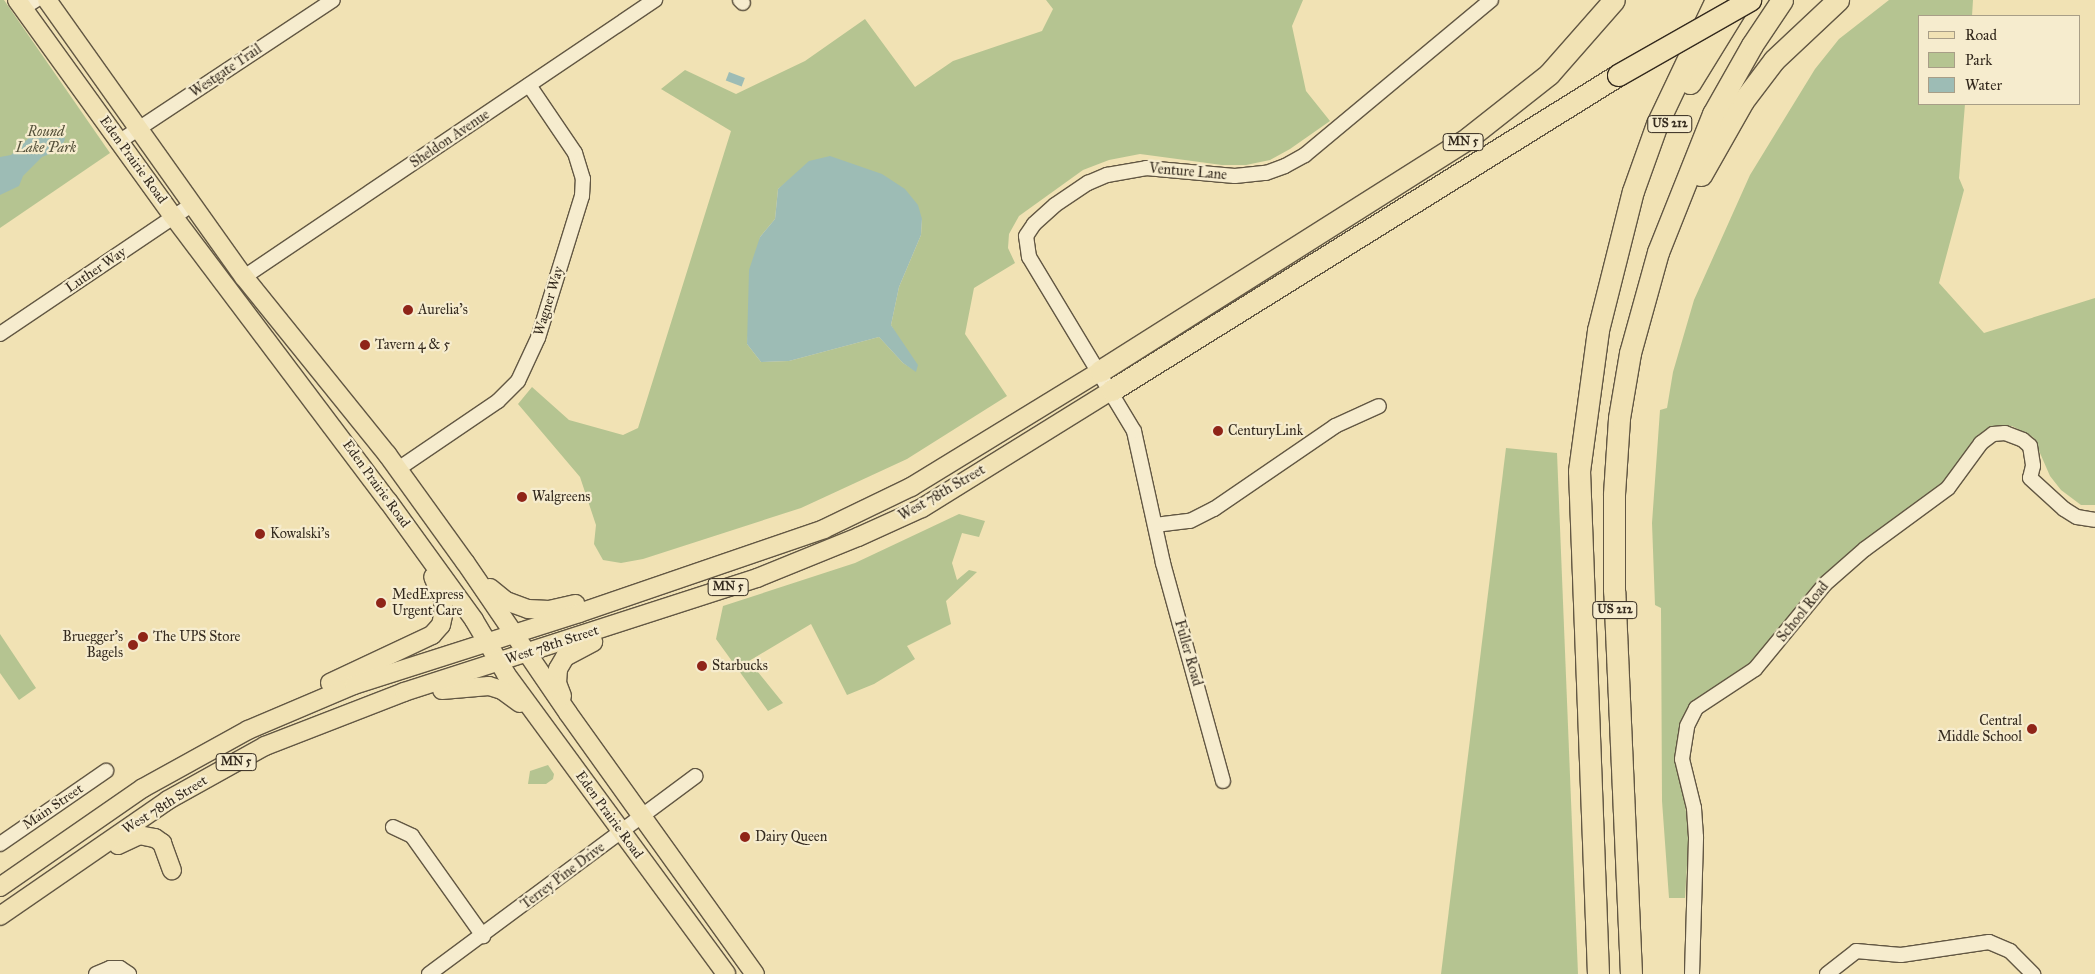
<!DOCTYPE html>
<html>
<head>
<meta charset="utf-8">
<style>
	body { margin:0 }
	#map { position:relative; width:2095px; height:974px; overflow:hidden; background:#f1e2b4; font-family:"IM FELL Great Primer",serif }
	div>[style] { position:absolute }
	.green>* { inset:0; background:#b5c491 }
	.water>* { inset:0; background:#9dbcb5; transform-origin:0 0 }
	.roads { filter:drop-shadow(1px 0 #625743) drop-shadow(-1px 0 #625743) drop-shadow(0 1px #625743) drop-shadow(0 -1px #625743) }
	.minor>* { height:14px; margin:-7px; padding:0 7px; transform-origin:7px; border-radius:7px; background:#f6ecce }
	.major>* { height:18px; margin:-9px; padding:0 9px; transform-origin:9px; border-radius:9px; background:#f1e2b4 }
	.highway>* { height:21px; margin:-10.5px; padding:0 10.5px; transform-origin:10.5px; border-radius:10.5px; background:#f1e2b4 }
	.bridges { filter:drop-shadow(1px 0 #33291d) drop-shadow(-1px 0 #33291d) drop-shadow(0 1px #33291d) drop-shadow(0 -1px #33291d) }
	.highway-bridge>* { height:21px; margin:-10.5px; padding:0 10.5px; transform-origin:10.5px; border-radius:10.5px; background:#f1e2b4 }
	.dots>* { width:14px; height:14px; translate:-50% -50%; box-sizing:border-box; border:2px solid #f6ecce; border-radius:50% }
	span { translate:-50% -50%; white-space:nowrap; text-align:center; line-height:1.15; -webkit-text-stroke:4.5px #f6ecce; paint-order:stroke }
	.shield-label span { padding:1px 4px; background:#f6ecce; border:1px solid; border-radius:4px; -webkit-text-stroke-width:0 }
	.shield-label { font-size:12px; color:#33291d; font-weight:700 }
	.street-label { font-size:14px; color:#33291d }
	.park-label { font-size:14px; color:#54503a; font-style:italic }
	.poi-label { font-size:14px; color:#33291d }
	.left { translate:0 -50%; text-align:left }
	.right { translate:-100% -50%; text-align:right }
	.legend { position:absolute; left:1918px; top:15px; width:162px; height:90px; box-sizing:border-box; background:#f6ecce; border:1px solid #a89e87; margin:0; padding:6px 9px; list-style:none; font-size:15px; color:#33291d }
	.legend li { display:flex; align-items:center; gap:10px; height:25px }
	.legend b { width:25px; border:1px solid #a89e87 }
</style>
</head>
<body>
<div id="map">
	<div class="green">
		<i style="clip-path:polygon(0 0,4px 0,110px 153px,0 228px)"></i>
		<i style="clip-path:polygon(evenodd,1046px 0,1303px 0,1292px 26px,1306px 91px,1330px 121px,1290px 149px,1270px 160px,1246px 165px,1222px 165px,1140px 154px,1109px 160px,1083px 170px,1019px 216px,1009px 234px,1008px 248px,1015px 263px,974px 288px,965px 334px,1007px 396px,907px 459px,801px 508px,643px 559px,621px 563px,603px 560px,594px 544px,596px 525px,580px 477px,518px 404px,532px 387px,569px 420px,623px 435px,638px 428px,731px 131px,661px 89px,685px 70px,736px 94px,805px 61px,865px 19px,915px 87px,953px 61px,1042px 31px,1053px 9px,1046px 0,793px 177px,922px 219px,921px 235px,899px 287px,891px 325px,916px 371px,903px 363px,879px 337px,789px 361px,761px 362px,747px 344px,760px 237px,775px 219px,778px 189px,793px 177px)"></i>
		<i style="clip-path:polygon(1889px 0,1973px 0,1972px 16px,1919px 16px,1919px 104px,1965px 104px,1959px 178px,1964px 190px,1939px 283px,1984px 333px,2095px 298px,2095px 505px,2081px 505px,2061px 490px,2050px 476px,2033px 437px,2012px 426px,1996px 427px,1981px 435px,1945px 482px,1837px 563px,1807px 593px,1758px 657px,1704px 694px,1691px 708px,1679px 732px,1677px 751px,1689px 832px,1685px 898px,1669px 898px,1662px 801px,1661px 608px,1655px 605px,1652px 523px,1660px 410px,1667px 408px,1673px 372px,1694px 300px,1750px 175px,1815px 69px,1839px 39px)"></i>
		<i style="clip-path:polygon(1506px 448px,1557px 453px,1578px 974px,1441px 974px)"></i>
		<i style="clip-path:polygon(959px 514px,985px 521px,979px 537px,962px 533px,952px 563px,957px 580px,969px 570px,977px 572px,946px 601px,951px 624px,907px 646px,915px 659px,874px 684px,847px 695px,811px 624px,749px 661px,783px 703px,768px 711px,716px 639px,723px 606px,855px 563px)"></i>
		<i style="clip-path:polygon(0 634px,36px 688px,19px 700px,0 673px)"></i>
		<i style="clip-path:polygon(548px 765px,554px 774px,553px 779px,546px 784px,528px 784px,530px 771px)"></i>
	</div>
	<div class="water">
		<i style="left:729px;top:72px;width:17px;height:9px;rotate:21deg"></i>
		<i style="clip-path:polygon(45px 127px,60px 127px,65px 139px,61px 149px,42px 157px,23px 176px,19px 186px,0 195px,0 157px,11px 155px,37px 130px)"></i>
		<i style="clip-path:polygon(830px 156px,882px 174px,905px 189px,918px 205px,922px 219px,921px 235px,899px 287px,891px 325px,918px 365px,916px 372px,903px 363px,879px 337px,789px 361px,761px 362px,747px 344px,749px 270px,760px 237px,775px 219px,778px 189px,809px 161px)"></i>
	</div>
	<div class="roads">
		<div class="minor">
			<i style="left:740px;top:0;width:4px;rotate:45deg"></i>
			<i style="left:23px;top:8px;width:15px;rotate:-32deg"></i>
			<i style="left:120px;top:141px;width:255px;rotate:-33.5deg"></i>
			<i style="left:244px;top:277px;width:496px;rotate:-34deg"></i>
			<i style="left:0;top:334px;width:230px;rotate:-34deg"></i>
			<i style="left:398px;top:469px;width:121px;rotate:-34.2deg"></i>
			<i style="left:498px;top:401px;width:28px;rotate:-45deg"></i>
			<i style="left:518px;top:381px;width:47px;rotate:-65.1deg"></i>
			<i style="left:538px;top:338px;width:149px;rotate:-72.8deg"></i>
			<i style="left:582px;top:196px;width:17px;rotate:-87deg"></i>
			<i style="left:583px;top:179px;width:27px;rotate:-107deg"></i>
			<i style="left:575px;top:153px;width:82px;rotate:-124.1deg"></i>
			<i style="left:1155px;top:525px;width:35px;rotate:-7deg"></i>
			<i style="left:1190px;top:521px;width:27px;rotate:-27deg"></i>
			<i style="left:1214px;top:509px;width:147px;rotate:-34.4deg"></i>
			<i style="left:1335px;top:426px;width:48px;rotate:-24.4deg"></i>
			<i style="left:1223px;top:781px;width:226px;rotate:-105.4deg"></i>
			<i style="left:1163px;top:563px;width:135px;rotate:-102.4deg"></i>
			<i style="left:1134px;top:431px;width:203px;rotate:-121.1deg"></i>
			<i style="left:1029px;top:257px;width:21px;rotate:-98deg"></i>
			<i style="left:1026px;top:236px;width:14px;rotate:-56deg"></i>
			<i style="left:1034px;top:224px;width:28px;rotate:-42deg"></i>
			<i style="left:1055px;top:205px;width:40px;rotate:-34deg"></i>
			<i style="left:1088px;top:183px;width:21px;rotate:-23deg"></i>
			<i style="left:1107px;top:175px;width:40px;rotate:-10deg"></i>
			<i style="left:1146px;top:168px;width:89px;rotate:5.1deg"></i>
			<i style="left:1235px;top:176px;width:31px;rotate:-6deg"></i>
			<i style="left:1266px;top:173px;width:20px;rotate:-20deg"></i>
			<i style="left:1285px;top:166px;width:23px;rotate:-29deg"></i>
			<i style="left:1305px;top:155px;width:242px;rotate:-39.8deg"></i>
			<i style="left:393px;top:827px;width:21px;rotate:25deg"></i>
			<i style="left:412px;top:836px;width:123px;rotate:54.6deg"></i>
			<i style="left:0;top:844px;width:129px;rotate:-34.6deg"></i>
			<i style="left:96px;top:974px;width:15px;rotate:-23deg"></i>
			<i style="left:110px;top:968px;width:10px"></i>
			<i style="left:120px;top:968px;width:11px;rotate:34deg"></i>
			<i style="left:429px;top:974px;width:332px;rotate:-36.6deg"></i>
			<i style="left:1692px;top:974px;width:137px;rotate:-88.3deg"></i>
			<i style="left:1696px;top:837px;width:29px;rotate:-94deg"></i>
			<i style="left:1694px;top:808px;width:50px;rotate:-103.8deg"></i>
			<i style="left:1682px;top:759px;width:33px;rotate:-81deg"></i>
			<i style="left:1687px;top:726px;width:20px;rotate:-63deg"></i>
			<i style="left:1696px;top:708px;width:71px;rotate:-33.5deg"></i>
			<i style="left:1755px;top:669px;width:110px;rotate:-50.5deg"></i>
			<i style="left:1825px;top:584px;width:53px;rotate:-41.2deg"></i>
			<i style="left:1865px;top:549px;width:103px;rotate:-36.3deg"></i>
			<i style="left:1948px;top:488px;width:56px;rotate:-53.7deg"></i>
			<i style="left:1981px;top:443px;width:15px;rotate:-37deg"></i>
			<i style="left:1993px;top:434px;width:12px;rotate:-5deg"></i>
			<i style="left:2005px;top:433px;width:19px;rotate:21deg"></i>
			<i style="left:2023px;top:440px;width:9px;rotate:41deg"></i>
			<i style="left:2030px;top:446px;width:20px;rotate:81deg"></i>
			<i style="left:2033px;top:466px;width:12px;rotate:104deg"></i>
			<i style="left:2030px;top:478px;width:46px;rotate:42.4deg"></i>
			<i style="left:2064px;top:509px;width:15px;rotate:32deg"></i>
			<i style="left:2077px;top:517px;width:18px;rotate:9deg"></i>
			<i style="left:1827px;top:974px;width:37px;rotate:-38deg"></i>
			<i style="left:1856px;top:951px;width:45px;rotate:5.1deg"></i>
			<i style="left:1901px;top:955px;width:89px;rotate:-8.4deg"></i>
			<i style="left:1989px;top:942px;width:23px;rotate:23deg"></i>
			<i style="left:2010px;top:951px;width:33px;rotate:45deg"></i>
		</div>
		<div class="major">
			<i style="left:17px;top:0;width:266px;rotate:54.2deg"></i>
			<i style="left:173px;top:216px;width:357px;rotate:53deg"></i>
			<i style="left:388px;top:501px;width:147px;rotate:54.1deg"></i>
			<i style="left:474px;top:620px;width:63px;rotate:59.3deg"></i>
			<i style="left:506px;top:674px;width:372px;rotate:53.7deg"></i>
			<i style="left:47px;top:0;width:340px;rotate:54.6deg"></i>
			<i style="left:244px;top:277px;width:228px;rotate:51.1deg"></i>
			<i style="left:387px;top:454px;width:133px;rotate:54.2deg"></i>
			<i style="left:465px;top:562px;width:183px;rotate:55.7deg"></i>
			<i style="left:568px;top:713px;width:321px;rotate:54.4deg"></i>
			<i style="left:490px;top:588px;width:21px;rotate:39deg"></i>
			<i style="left:506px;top:601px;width:23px;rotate:20deg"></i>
			<i style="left:528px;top:609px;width:21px;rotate:3deg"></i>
			<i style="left:549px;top:610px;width:27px;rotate:-13deg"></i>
			<i style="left:330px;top:683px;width:113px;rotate:-25.2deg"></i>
			<i style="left:432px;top:635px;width:13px;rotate:-48deg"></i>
			<i style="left:441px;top:625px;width:14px;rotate:-78deg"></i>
			<i style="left:444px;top:611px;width:12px;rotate:-95deg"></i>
			<i style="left:443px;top:599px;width:24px;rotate:-114deg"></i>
			<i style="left:442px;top:690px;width:47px;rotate:-4.9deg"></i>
			<i style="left:489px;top:686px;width:14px;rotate:17deg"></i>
			<i style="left:502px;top:690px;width:22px;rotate:36deg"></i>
			<i style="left:562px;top:696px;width:14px;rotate:-111deg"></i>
			<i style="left:557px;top:683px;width:14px;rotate:-86deg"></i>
			<i style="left:558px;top:669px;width:14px;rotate:-60deg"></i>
			<i style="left:565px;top:657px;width:32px;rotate:-28deg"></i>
			<i style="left:118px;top:845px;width:23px;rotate:-25deg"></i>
			<i style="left:139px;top:835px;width:16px;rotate:11deg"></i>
			<i style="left:155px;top:838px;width:9px;rotate:36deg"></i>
			<i style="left:162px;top:843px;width:29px;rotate:70deg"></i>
			<i style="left:0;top:887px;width:174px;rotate:-34.7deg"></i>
			<i style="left:143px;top:788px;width:120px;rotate:-28.9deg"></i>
			<i style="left:248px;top:730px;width:115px;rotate:-23deg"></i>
			<i style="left:354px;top:685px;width:236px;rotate:-17.7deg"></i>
			<i style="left:579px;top:613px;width:259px;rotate:-18.9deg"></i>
			<i style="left:824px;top:529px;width:97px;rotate:-25.8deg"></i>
			<i style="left:911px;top:487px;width:222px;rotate:-31.5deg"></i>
			<i style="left:0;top:916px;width:204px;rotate:-34.6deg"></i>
			<i style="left:168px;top:800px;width:111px;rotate:-29.1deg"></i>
			<i style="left:265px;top:746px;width:149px;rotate:-21.2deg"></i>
			<i style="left:404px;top:692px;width:371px;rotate:-17.9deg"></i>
			<i style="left:757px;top:578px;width:109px;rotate:-22.1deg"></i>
			<i style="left:858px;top:537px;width:70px;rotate:-24.4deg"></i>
			<i style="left:922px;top:508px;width:224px;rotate:-31.8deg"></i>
		</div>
		<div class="highway">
			<i style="left:1690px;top:83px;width:92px;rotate:-58.4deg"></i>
			<i style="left:1701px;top:175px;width:85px;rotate:-60.4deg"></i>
			<i style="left:1743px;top:101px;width:51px;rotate:-52.9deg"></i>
			<i style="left:1774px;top:60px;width:88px;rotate:-43.2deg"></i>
			<i style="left:1100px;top:371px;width:436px;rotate:-32.3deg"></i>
			<i style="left:1468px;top:138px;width:103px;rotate:-38.3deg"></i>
			<i style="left:1549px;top:74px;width:98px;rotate:-48.7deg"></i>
			<i style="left:1112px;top:390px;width:596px;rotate:-31.9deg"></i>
			<i style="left:1598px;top:974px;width:503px;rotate:-92.16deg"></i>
			<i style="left:1579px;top:471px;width:142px;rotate:-82.3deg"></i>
			<i style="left:1598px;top:330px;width:143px;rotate:-75.9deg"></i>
			<i style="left:1633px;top:191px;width:71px;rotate:-70.3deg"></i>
			<i style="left:1657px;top:124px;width:137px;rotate:-64.6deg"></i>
			<i style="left:1631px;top:974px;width:383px;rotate:-92.5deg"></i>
			<i style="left:1614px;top:591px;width:97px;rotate:-90deg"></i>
			<i style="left:1614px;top:494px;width:76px;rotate:-86.2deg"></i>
			<i style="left:1619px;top:418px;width:66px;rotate:-80.4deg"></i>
			<i style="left:1630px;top:353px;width:105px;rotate:-74.5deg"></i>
			<i style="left:1658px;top:252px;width:149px;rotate:-68.3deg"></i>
			<i style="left:1713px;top:114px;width:79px;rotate:-60.5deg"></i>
			<i style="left:1752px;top:45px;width:54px;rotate:-56.3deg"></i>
		</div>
	</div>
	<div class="bridges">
		<div class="highway-bridge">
			<i style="left:1618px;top:75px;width:152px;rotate:-29.6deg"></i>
		</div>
	</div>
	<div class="dots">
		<i style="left:408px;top:310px;background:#8f2418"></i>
		<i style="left:365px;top:345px;background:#8f2418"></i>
		<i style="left:1218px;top:431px;background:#8f2418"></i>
		<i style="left:522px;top:497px;background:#8f2418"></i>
		<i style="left:260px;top:534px;background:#8f2418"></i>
		<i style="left:381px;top:603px;background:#8f2418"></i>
		<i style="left:143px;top:637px;background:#8f2418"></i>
		<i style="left:133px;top:645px;background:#8f2418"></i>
		<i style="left:702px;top:666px;background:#8f2418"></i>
		<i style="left:2032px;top:729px;background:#8f2418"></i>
		<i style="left:745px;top:837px;background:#8f2418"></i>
	</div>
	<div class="shield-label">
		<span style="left:1670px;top:124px">US 212</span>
		<span style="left:1463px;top:142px">MN 5</span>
		<span style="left:728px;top:587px">MN 5</span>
		<span style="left:1615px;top:610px">US 212</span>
		<span style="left:236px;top:762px">MN 5</span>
	</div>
	<div class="street-label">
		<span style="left:226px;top:71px;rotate:-34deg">Westgate Trail</span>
		<span style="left:450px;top:139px;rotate:-34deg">Sheldon Avenue</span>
		<span style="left:133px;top:160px;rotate:54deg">Eden Prairie Road</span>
		<span style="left:1188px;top:172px;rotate:5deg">Venture Lane</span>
		<span style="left:96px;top:270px;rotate:-34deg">Luther Way</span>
		<span style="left:549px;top:301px;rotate:-73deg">Wagner Way</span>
		<span style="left:376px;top:484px;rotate:54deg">Eden Prairie Road</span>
		<span style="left:942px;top:493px;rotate:-30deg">West 78th Street</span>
		<span style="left:1803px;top:612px;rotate:-51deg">School Road</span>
		<span style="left:552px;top:645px;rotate:-18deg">West 78th Street</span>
		<span style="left:1188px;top:653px;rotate:74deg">Fuller Road</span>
		<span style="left:165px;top:805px;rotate:-32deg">West 78th Street</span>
		<span style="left:53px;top:807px;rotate:-34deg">Main Street</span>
		<span style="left:609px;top:815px;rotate:54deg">Eden Prairie Road</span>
		<span style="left:563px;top:876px;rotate:-37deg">Terrey Pine Drive</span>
	</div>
	<div class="park-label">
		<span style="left:46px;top:140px">Round<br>Lake Park</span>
	</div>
	<div class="poi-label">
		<span class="left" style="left:418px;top:310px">Aurelia's</span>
		<span class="left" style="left:375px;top:345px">Tavern 4 &amp; 5</span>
		<span class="left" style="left:1228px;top:431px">CenturyLink</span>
		<span class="left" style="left:532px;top:497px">Walgreens</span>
		<span class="left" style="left:270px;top:534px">Kowalski's</span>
		<span class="left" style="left:392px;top:603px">MedExpress<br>Urgent Care</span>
		<span class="right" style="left:123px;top:645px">Bruegger's<br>Bagels</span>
		<span class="left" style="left:153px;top:637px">The UPS Store</span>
		<span class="left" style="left:712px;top:666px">Starbucks</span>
		<span class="right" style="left:2022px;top:729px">Central<br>Middle School</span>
		<span class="left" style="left:755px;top:837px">Dairy Queen</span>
	</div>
	<ul class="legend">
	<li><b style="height:6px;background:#f1e2b4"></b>Road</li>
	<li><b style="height:14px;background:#b5c491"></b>Park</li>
	<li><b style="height:14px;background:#9dbcb5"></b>Water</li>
	</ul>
</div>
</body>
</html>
